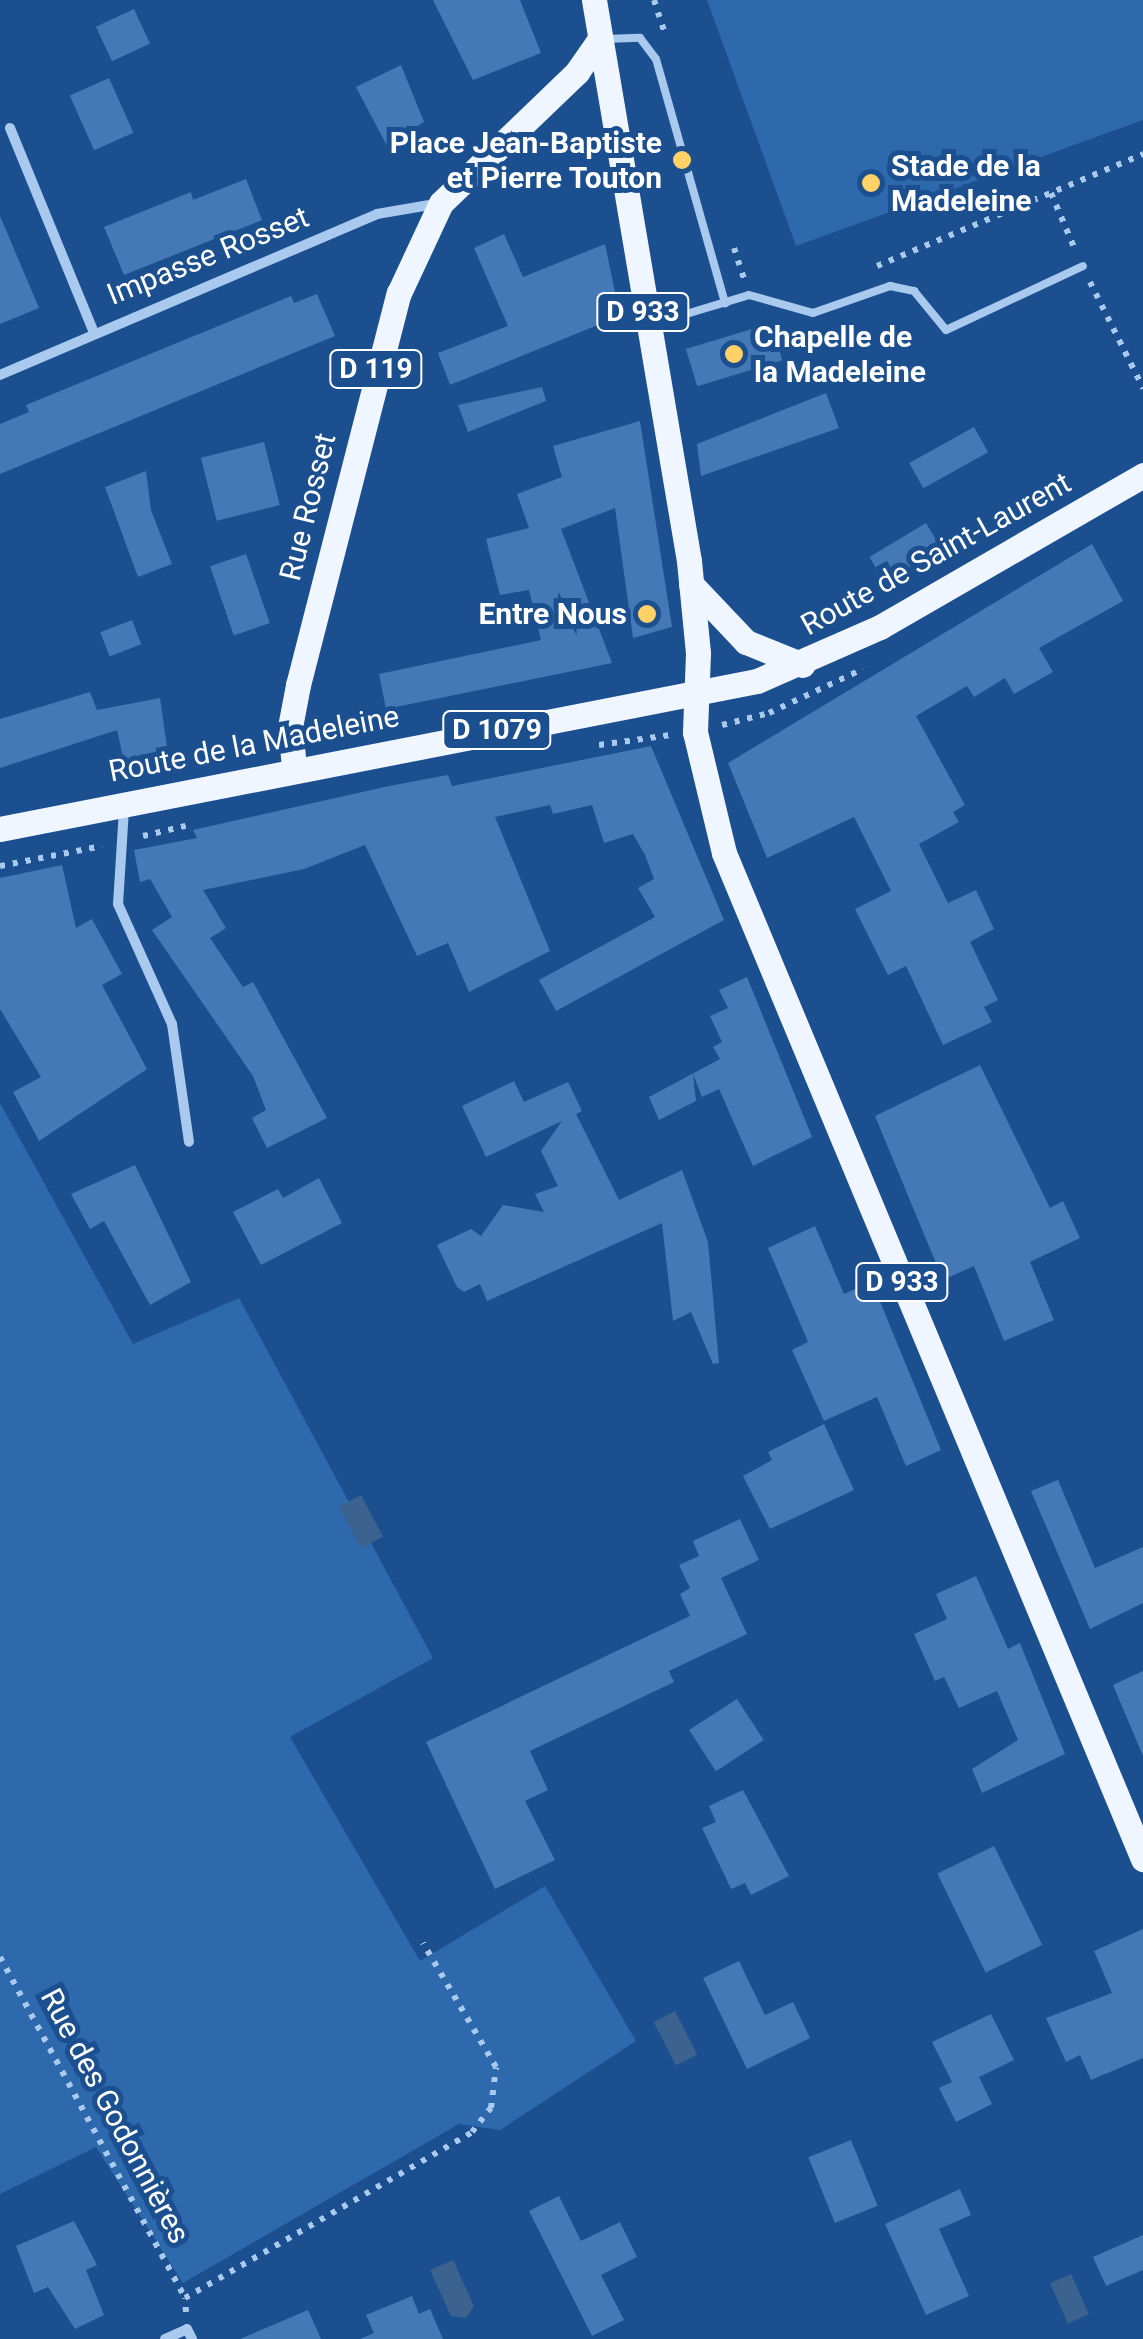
<!DOCTYPE html>
<html>
<head>
<meta charset="utf-8">
<style>
	body { margin:0 }
	#map { position:relative; width:1143px; height:2339px; overflow:hidden; background:#1b4f8f; font-family:Roboto,sans-serif }
	div>[style] { position:absolute }
	.green>* { inset:0; background:#2e69ad }
	.water>* { inset:0; background:#3c6290; transform-origin:0 0 }
	.building>* { inset:0; background:#4478b7; transform-origin:0 0 }
	.path>* { height:6px; margin-top:-3px; transform-origin:0; background:repeating-linear-gradient(90deg,#a9c9ee 0 5px,transparent 0 13px) }
	.lane>* { height:8px; margin:-4px; padding:0 4px; transform-origin:4px; border-radius:4px; background:#a9c9ee }
	.street>* { height:10px; margin:-5px; padding:0 5px; transform-origin:5px; border-radius:5px; background:#a9c9ee }
	.primary>* { height:25px; margin:-12.5px; padding:0 12.5px; transform-origin:12.5px; border-radius:12.5px; background:#f0f6ff }
	.dots>* { width:28px; height:28px; translate:-50% -50%; box-sizing:border-box; border:5px solid #1b4f8f; border-radius:50% }
	span { translate:-50% -50%; white-space:nowrap; text-align:center; line-height:1.15; -webkit-text-stroke:10px #1b4f8f; paint-order:stroke }
	.shield-label span { padding:2px 8px; background:#1b4f8f; border:2px solid; border-radius:8px; -webkit-text-stroke-width:0 }
	.shield-label { font-size:28px; color:#fff; font-weight:700 }
	.poi-label { font-size:30px; color:#fff; font-weight:700 }
	.right { translate:-100% -50%; text-align:right }
	.left { translate:0 -50%; text-align:left }
	.street-label { font-size:30px; color:#fff }
</style>
</head>
<body>
<div id="map">
	<div class="green">
		<i style="clip-path:polygon(707px 0,1143px 0,1143px 120px,796px 246px)"></i>
		<i style="clip-path:polygon(0 1103px,133px 1344px,239px 1298px,433px 1658px,290px 1737px,420px 1961px,545px 1886px,636px 2041px,500px 2130px,459px 2124px,183px 2283px,96px 2147px,0 2194px)"></i>
	</div>
	<div class="water">
		<i style="left:361px;top:1495px;width:47px;height:25px;rotate:62deg"></i>
		<i style="left:675px;top:2011px;width:49px;height:24px;rotate:63deg"></i>
		<i style="clip-path:polygon(453px 2260px,474px 2306px,466px 2318px,451px 2316px,430px 2270px)"></i>
		<i style="left:1071px;top:2274px;width:44px;height:23px;rotate:66deg"></i>
	</div>
	<div class="building">
		<i style="clip-path:polygon(433px 0,520px 0,541px 53px,473px 80px)"></i>
		<i style="left:134px;top:9px;width:38px;height:42px;rotate:65deg"></i>
		<i style="clip-path:polygon(401px 65px,424px 122px,387px 146px,356px 87px)"></i>
		<i style="left:109px;top:78px;width:60px;height:43px;rotate:66deg"></i>
		<i style="clip-path:polygon(246px 179px,262px 220px,124px 275px,104px 227px,191px 192px,193px 200px)"></i>
		<i style="clip-path:polygon(0 216px,39px 308px,0 324px)"></i>
		<i style="clip-path:polygon(504px 234px,523px 277px,605px 244px,620px 316px,450px 385px,438px 353px,508px 326px,474px 248px)"></i>
		<i style="clip-path:polygon(317px 294px,335px 336px,0 474px,0 424px,29px 412px,26px 405px,291px 296px,294px 303px)"></i>
		<i style="left:771px;top:323px;width:39px;height:89px;rotate:73deg"></i>
		<i style="clip-path:polygon(542px 387px,546px 401px,468px 432px,458px 405px)"></i>
		<i style="clip-path:polygon(826px 393px,839px 428px,701px 476px,697px 444px)"></i>
		<i style="clip-path:polygon(640px 421px,672px 627px,633px 638px,615px 508px,561px 529px,612px 663px,386px 709px,379px 674px,541px 640px,529px 590px,500px 595px,486px 539px,529px 528px,517px 494px,562px 477px,553px 446px)"></i>
		<i style="left:974px;top:427px;width:29px;height:74px;rotate:61deg"></i>
		<i style="left:264px;top:442px;width:65px;height:65px;rotate:76deg"></i>
		<i style="clip-path:polygon(146px 471px,151px 510px,172px 564px,138px 577px,105px 487px)"></i>
		<i style="left:926px;top:523px;width:33px;height:66px;rotate:59deg"></i>
		<i style="clip-path:polygon(1092px 544px,1123px 601px,1039px 648px,1053px 672px,1014px 694px,1005px 678px,974px 697px,967px 686px,916px 716px,965px 805px,953px 812px,959px 822px,919px 844px,948px 903px,976px 890px,994px 929px,970px 942px,998px 1000px,984px 1007px,992px 1022px,943px 1045px,906px 966px,888px 975px,855px 909px,891px 891px,854px 817px,767px 858px,728px 763px)"></i>
		<i style="left:246px;top:554px;width:73px;height:38px;rotate:71deg"></i>
		<i style="left:132px;top:620px;width:26px;height:34px;rotate:69deg"></i>
		<i style="clip-path:polygon(90px 692px,97px 710px,160px 698px,168px 754px,124px 762px,117px 730px,0 768px,0 719px)"></i>
		<i style="clip-path:polygon(651px 746px,724px 920px,556px 1011px,539px 980px,655px 917px,638px 888px,654px 879px,645px 855px,633px 834px,604px 843px,592px 805px,553px 814px,550px 805px,495px 817px,550px 951px,469px 992px,448px 943px,417px 956px,365px 845px,304px 869px,203px 890px,226px 928px,210px 938px,243px 987px,253px 982px,327px 1118px,267px 1148px,252px 1118px,266px 1110px,253px 1076px,152px 930px,172px 917px,150px 879px,140px 882px,134px 850px,197px 838px,193px 830px,389px 786px,448px 775px,452px 786px)"></i>
		<i style="clip-path:polygon(62px 865px,76px 928px,92px 919px,122px 974px,102px 985px,147px 1069px,39px 1141px,13px 1092px,41px 1077px,0 1009px,0 878px)"></i>
		<i style="clip-path:polygon(747px 977px,812px 1137px,753px 1166px,719px 1089px,702px 1097px,693px 1074px,696px 1101px,659px 1120px,649px 1097px,720px 1059px,713px 1047px,722px 1042px,710px 1016px,728px 1008px,719px 990px)"></i>
		<i style="clip-path:polygon(980px 1065px,1050px 1208px,1063px 1201px,1080px 1238px,1030px 1262px,1054px 1320px,1004px 1341px,974px 1266px,943px 1280px,875px 1116px)"></i>
		<i style="clip-path:polygon(514px 1081px,524px 1102px,568px 1082px,582px 1111px,576px 1114px,619px 1200px,682px 1170px,708px 1242px,719px 1363px,713px 1364px,691px 1312px,673px 1321px,662px 1223px,487px 1301px,480px 1284px,464px 1292px,457px 1287px,437px 1245px,471px 1229px,481px 1236px,503px 1205px,544px 1212px,535px 1194px,558px 1186px,541px 1151px,562px 1121px,486px 1157px,462px 1106px)"></i>
		<i style="clip-path:polygon(135px 1165px,191px 1282px,150px 1305px,104px 1221px,90px 1229px,71px 1194px)"></i>
		<i style="clip-path:polygon(319px 1178px,342px 1223px,261px 1265px,233px 1212px,278px 1189px,283px 1198px)"></i>
		<i style="clip-path:polygon(815px 1226px,844px 1294px,872px 1282px,941px 1450px,906px 1466px,877px 1397px,824px 1421px,792px 1350px,808px 1342px,768px 1248px)"></i>
		<i style="clip-path:polygon(824px 1424px,854px 1490px,770px 1529px,743px 1476px,772px 1460px,768px 1452px)"></i>
		<i style="clip-path:polygon(1058px 1480px,1095px 1568px,1143px 1547px,1143px 1603px,1090px 1629px,1031px 1491px)"></i>
		<i style="clip-path:polygon(740px 1519px,759px 1560px,721px 1578px,747px 1634px,669px 1671px,674px 1682px,530px 1751px,548px 1790px,525px 1801px,555px 1860px,495px 1889px,426px 1742px,690px 1616px,680px 1594px,690px 1588px,679px 1565px,699px 1556px,693px 1541px)"></i>
		<i style="clip-path:polygon(976px 1576px,1008px 1649px,1020px 1643px,1065px 1754px,982px 1793px,972px 1769px,1018px 1740px,997px 1691px,959px 1708px,944px 1677px,935px 1681px,914px 1634px,947px 1619px,936px 1594px)"></i>
		<i style="clip-path:polygon(1143px 1671px,1143px 1756px,1113px 1685px)"></i>
		<i style="left:737px;top:1699px;width:49px;height:57px;rotate:57deg"></i>
		<i style="clip-path:polygon(743px 1790px,789px 1876px,751px 1895px,745px 1883px,731px 1889px,702px 1828px,716px 1822px,709px 1806px)"></i>
		<i style="left:994px;top:1846px;width:110px;height:63px;rotate:64deg"></i>
		<i style="clip-path:polygon(1143px 1929px,1143px 2058px,1091px 2080px,1080px 2055px,1066px 2062px,1046px 2018px,1112px 1993px,1094px 1951px)"></i>
		<i style="clip-path:polygon(739px 1961px,765px 2015px,793px 2002px,810px 2038px,747px 2069px,703px 1978px)"></i>
		<i style="clip-path:polygon(991px 2014px,1014px 2060px,979px 2077px,992px 2104px,956px 2122px,939px 2088px,952px 2082px,932px 2042px)"></i>
		<i style="left:851px;top:2140px;width:71px;height:46px;rotate:68deg"></i>
		<i style="clip-path:polygon(960px 2189px,971px 2215px,939px 2229px,969px 2296px,926px 2315px,885px 2224px)"></i>
		<i style="clip-path:polygon(559px 2196px,581px 2241px,620px 2222px,637px 2257px,601px 2275px,624px 2320px,592px 2336px,529px 2211px)"></i>
		<i style="clip-path:polygon(74px 2221px,97px 2265px,86px 2270px,104px 2315px,75px 2329px,48px 2287px,34px 2293px,16px 2246px)"></i>
		<i style="clip-path:polygon(1143px 2235px,1143px 2270px,1106px 2286px,1093px 2257px)"></i>
		<i style="clip-path:polygon(412px 2296px,419px 2314px,430px 2309px,443px 2339px,360px 2339px,374px 2333px,366px 2315px)"></i>
		<i style="clip-path:polygon(308px 2310px,321px 2339px,240px 2339px)"></i>
	</div>
	<div class="path">
		<i style="left:654px;top:0;width:38px;rotate:72deg"></i>
		<i style="left:1051px;top:193px;width:64px;rotate:67deg"></i>
		<i style="left:734px;top:248px;width:33px;rotate:72deg"></i>
		<i style="left:877px;top:266px;width:289px;rotate:-22.8deg"></i>
		<i style="left:1090px;top:282px;width:119px;rotate:63.4deg"></i>
		<i style="left:722px;top:725px;width:49px;rotate:-14.3deg"></i>
		<i style="left:769px;top:713px;width:104px;rotate:-25.1deg"></i>
		<i style="left:599px;top:745px;width:72px;rotate:-8deg"></i>
		<i style="left:143px;top:836px;width:47px;rotate:-13.4deg"></i>
		<i style="left:0;top:866px;width:104px;rotate:-11.1deg"></i>
		<i style="left:0;top:1957px;width:388px;rotate:61.5deg"></i>
		<i style="left:186px;top:2312px;width:14px;rotate:-94deg"></i>
		<i style="left:185px;top:2298px;width:332px;rotate:-30deg"></i>
		<i style="left:472px;top:2132px;width:31px;rotate:-52deg"></i>
		<i style="left:491px;top:2108px;width:41px;rotate:-83deg"></i>
		<i style="left:496px;top:2067px;width:144px;rotate:-120.5deg"></i>
	</div>
	<div class="lane">
		<i style="left:604px;top:39px;width:36px;rotate:-2deg"></i>
		<i style="left:640px;top:38px;width:26px;rotate:53deg"></i>
		<i style="left:656px;top:59px;width:254px;rotate:74.2deg"></i>
		<i style="left:653px;top:324px;width:100px;rotate:-16.8deg"></i>
		<i style="left:749px;top:295px;width:66px;rotate:15.7deg"></i>
		<i style="left:813px;top:313px;width:82px;rotate:-19.3deg"></i>
		<i style="left:890px;top:286px;width:25px;rotate:12deg"></i>
		<i style="left:914px;top:291px;width:50px;rotate:50.6deg"></i>
		<i style="left:946px;top:330px;width:151px;rotate:-25deg"></i>
	</div>
	<div class="street">
		<i style="left:10px;top:128px;width:218px;rotate:67.7deg"></i>
		<i style="left:0;top:375px;width:410px;rotate:-23.1deg"></i>
		<i style="left:377px;top:214px;width:59px;rotate:-9.8deg"></i>
		<i style="left:124px;top:809px;width:95px;rotate:93.6deg"></i>
		<i style="left:118px;top:904px;width:132px;rotate:65.8deg"></i>
		<i style="left:172px;top:1024px;width:119px;rotate:81.8deg"></i>
		<i style="left:165px;top:2339px;width:24px;rotate:-24deg"></i>
		<i style="left:187px;top:2329px;width:11px;rotate:63deg"></i>
	</div>
	<div class="primary">
		<i style="left:594px;top:0;width:569px;rotate:80.39deg"></i>
		<i style="left:689px;top:561px;width:92px;rotate:84.4deg"></i>
		<i style="left:698px;top:653px;width:79px;rotate:92.2deg"></i>
		<i style="left:695px;top:732px;width:124px;rotate:76.5deg"></i>
		<i style="left:724px;top:853px;width:1090px;rotate:67.39deg"></i>
		<i style="left:691px;top:584px;width:80px;rotate:46.5deg"></i>
		<i style="left:746px;top:642px;width:61px;rotate:22deg"></i>
		<i style="left:294px;top:767px;width:40px;rotate:-95.7deg"></i>
		<i style="left:290px;top:727px;width:43px;rotate:-79.2deg"></i>
		<i style="left:298px;top:685px;width:405px;rotate:-75.6deg"></i>
		<i style="left:399px;top:293px;width:99px;rotate:-65deg"></i>
		<i style="left:441px;top:203px;width:189px;rotate:-43.9deg"></i>
		<i style="left:577px;top:72px;width:40px;rotate:-55.1deg"></i>
		<i style="left:0;top:829px;width:771px;rotate:-11.06deg"></i>
		<i style="left:757px;top:681px;width:134px;rotate:-23.7deg"></i>
		<i style="left:880px;top:627px;width:304px;rotate:-30deg"></i>
	</div>
	<div class="dots">
		<i style="left:682px;top:160px;background:#ffd166"></i>
		<i style="left:871px;top:183px;background:#ffd166"></i>
		<i style="left:734px;top:354px;background:#ffd166"></i>
		<i style="left:647px;top:614px;background:#ffd166"></i>
	</div>
	<div class="shield-label">
		<span style="left:643px;top:312px">D 933</span>
		<span style="left:376px;top:369px">D 119</span>
		<span style="left:497px;top:730px">D 1079</span>
		<span style="left:902px;top:1282px">D 933</span>
	</div>
	<div class="poi-label">
		<span class="right" style="left:662px;top:160px">Place Jean-Baptiste<br>et Pierre Touton</span>
		<span class="left" style="left:891px;top:183px">Stade de la<br>Madeleine</span>
		<span class="left" style="left:754px;top:354px">Chapelle de<br>la Madeleine</span>
		<span class="right" style="left:627px;top:614px">Entre Nous</span>
	</div>
	<div class="street-label">
		<span style="left:208px;top:256px;rotate:-22deg">Impasse Rosset</span>
		<span style="left:308px;top:507px;rotate:-76deg">Rue Rosset</span>
		<span style="left:936px;top:554px;rotate:-29deg">Route de Saint-Laurent</span>
		<span style="left:254px;top:744px;rotate:-11deg">Route de la Madeleine</span>
		<span style="left:115px;top:2116px;rotate:62deg">Rue des Godonnières</span>
	</div>
</div>
</body>
</html>
